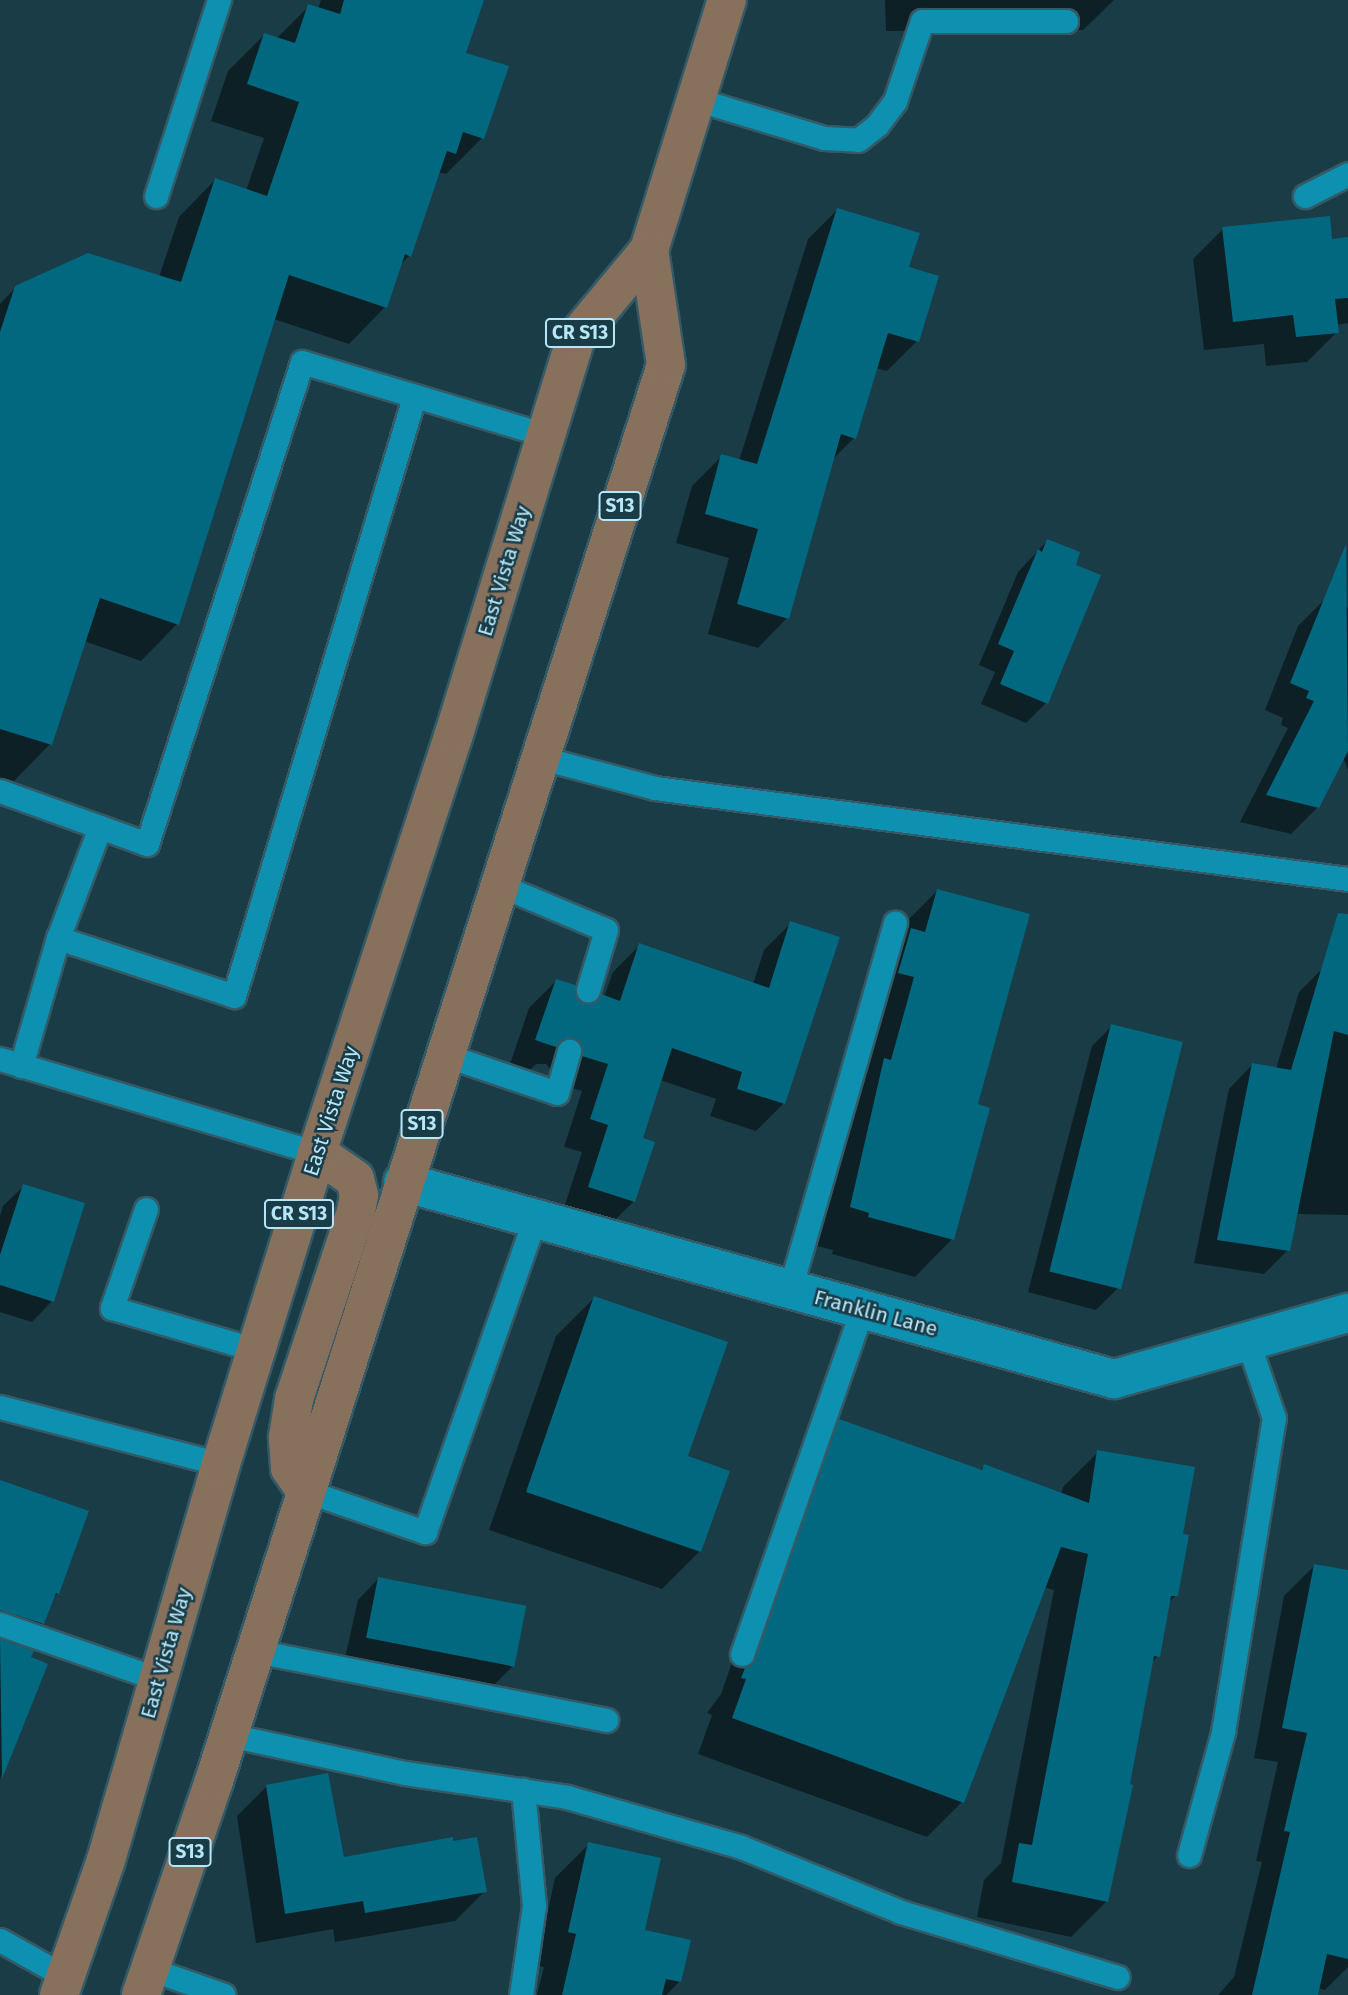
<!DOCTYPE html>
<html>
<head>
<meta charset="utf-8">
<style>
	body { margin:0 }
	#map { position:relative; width:1348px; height:1995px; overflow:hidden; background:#1a3c47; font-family:"Fira Sans",sans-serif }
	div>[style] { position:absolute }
	.shadow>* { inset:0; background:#0007 }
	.building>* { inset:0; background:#026880; transform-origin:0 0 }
	.roads { filter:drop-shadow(2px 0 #335a66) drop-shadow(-2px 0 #335a66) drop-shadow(0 2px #335a66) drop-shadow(0 -2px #335a66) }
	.lane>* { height:23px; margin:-11.5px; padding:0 11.5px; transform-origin:11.5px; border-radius:11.5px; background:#0e90b1 }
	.street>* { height:38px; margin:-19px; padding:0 19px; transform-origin:19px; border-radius:19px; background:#0e90b1 }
	.primary>* { height:38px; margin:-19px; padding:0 19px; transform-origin:19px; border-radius:19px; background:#87715d }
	span { translate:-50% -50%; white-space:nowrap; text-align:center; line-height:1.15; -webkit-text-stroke:5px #1a3c47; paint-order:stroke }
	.shield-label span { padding:2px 5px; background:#1a3c47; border:2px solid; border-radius:5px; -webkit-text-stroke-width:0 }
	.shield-label { font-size:19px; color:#b6e6f7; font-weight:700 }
	.street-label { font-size:21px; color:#b6e6f7 }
</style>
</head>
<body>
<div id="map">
	<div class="shadow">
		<i style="clip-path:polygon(321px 0,483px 0,464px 54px,482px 138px,446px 174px,438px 172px,409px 256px,399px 266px,385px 307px,349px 344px,274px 319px,177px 624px,141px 661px,84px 641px,50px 744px,14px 781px,0 777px,0 304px,16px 287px,159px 277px,179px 217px,215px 180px,246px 191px,264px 138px,211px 121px,228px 71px,264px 35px,276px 39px,309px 6px,318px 9px)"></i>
		<i style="clip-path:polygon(885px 0,1114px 0,1083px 30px,886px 31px)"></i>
		<i style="clip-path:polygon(837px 210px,907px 268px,917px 341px,887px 371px,876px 368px,854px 438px,832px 460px,787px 618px,758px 648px,708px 634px,729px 558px,676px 543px,692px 486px,722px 456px,739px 461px,808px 239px)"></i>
		<i style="clip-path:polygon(1223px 229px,1331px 240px,1348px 239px,1348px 323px,1336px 325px,1337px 332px,1307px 362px,1266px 366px,1264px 344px,1204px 350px,1193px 259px)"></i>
		<i style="clip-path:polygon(1047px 541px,1046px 703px,1026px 723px,981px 704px,995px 672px,979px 665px,1018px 572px)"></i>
		<i style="clip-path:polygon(1325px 599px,1348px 608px,1348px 770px,1343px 757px,1318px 807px,1291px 834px,1240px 822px,1288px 728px,1281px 725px,1283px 718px,1265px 710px,1298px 626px)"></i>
		<i style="clip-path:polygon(937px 891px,976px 1106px,952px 1239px,915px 1277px,832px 1254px,833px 1250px,813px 1245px,899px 929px)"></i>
		<i style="clip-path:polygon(791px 923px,784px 1103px,756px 1131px,710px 1116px,716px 1099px,660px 1080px,641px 1139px,653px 1143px,633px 1202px,606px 1229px,562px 1214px,582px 1152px,564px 1147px,582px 1091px,556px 1083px,556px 1075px,546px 1064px,536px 1064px,527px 1073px,509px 1067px,529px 1008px,556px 981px,583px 1005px,593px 1005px,604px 997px,613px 972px,640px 945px,753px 984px,764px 950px)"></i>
		<i style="clip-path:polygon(1348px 958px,1348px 1215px,1296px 1214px,1288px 1250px,1264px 1274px,1194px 1263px,1229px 1089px,1253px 1064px,1276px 1069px,1299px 992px,1323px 968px)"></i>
		<i style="clip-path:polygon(1112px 1026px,1117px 1289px,1096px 1310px,1028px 1292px,1092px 1046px)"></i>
		<i style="clip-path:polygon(24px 1186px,52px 1301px,32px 1322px,0 1312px,0 1216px,3px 1206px)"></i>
		<i style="clip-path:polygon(594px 1298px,686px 1457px,700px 1551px,662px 1589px,489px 1530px,556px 1336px)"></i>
		<i style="clip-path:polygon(839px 1421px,980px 1471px,984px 1466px,1061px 1495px,1063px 1487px,1098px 1452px,1181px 1535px,1176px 1595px,1167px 1604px,1158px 1656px,1150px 1664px,1107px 1901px,1071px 1937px,977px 1917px,984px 1880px,1001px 1863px,1054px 1590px,1044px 1587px,962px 1802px,927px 1837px,698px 1754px,712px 1715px,707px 1713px,721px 1694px,804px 1456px)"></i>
		<i style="clip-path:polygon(0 1482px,58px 1593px,52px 1599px,42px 1623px,19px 1647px,29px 1658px,46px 1664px,0 1779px)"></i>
		<i style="clip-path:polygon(1314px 1566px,1348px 1572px,1348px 1967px,1325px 1990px,1318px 1988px,1317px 1995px,1218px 1995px,1234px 1977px,1262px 1862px,1256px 1861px,1278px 1762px,1254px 1758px,1284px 1596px)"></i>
		<i style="clip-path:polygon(378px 1579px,512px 1667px,491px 1688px,345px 1658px,358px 1600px)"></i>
		<i style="clip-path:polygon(267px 1786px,343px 1859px,485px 1891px,455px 1921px,335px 1942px,333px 1929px,256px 1943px,237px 1816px)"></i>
		<i style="clip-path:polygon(589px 1844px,643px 1931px,680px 1981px,666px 1995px,537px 1995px,544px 1967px,536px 1966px,555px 1878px)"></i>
	</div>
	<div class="building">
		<i style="clip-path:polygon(344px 0,484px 0,466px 53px,509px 66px,484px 139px,463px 132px,456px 154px,447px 151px,411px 257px,405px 254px,387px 308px,289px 275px,179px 625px,100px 598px,52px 745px,0 729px,0 332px,15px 286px,88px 253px,181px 282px,215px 178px,267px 196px,299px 102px,247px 84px,264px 33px,295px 43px,308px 4px,340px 14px)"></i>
		<i style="clip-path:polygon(837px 208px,920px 233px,909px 267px,939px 276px,919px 342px,888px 333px,856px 439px,841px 434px,789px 619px,737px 604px,758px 529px,705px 514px,721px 454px,757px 464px)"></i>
		<i style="clip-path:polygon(1330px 216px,1332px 239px,1348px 237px,1348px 298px,1335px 299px,1339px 333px,1296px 337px,1293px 315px,1233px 322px,1222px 227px)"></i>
		<i style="clip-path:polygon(1047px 539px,1080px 552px,1076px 565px,1101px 575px,1048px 704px,1000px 684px,1014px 651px,998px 644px,1038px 549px,1042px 552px)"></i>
		<i style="clip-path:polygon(1346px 544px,1348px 751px,1319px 808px,1266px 795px,1314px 701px,1306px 698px,1309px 691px,1290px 683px)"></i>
		<i style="clip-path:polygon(937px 889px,1030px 914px,978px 1104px,990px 1108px,954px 1240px,868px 1217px,869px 1213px,850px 1207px,884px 1058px,891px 1060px,914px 977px,898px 973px,911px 928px,925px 932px)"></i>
		<i style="clip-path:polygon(1338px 913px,1348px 914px,1348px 1035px,1334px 1031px,1290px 1251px,1217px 1240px,1252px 1063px,1291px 1070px)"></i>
		<i style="clip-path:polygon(790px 921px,840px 937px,785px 1104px,737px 1089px,742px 1072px,672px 1048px,643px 1138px,655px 1142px,635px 1202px,588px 1187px,608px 1125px,590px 1119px,608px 1064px,582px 1056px,582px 1047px,573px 1038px,565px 1038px,556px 1047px,535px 1040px,556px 979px,575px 985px,575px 994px,583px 1003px,592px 1003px,601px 994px,620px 1001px,639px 943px,769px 988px)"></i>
		<i style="left:1111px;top:1024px;width:74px;height:255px;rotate:14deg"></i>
		<i style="clip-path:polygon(23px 1184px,85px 1203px,54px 1302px,0 1285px,0 1255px)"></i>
		<i style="clip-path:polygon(594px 1296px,728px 1342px,688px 1456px,730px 1471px,701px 1552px,526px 1492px)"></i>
		<i style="clip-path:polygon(839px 1419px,982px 1470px,984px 1464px,1089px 1503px,1097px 1450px,1195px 1467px,1183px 1534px,1189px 1535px,1178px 1596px,1171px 1596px,1160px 1657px,1154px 1656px,1130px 1784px,1133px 1785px,1108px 1902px,1012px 1882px,1019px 1843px,1032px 1845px,1088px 1554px,1061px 1547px,964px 1803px,732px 1718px,746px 1679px,741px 1678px,745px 1668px,755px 1659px)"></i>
		<i style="clip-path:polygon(0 1480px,89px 1511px,59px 1594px,56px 1593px,44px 1624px,0 1610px)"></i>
		<i style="clip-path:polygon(1314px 1564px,1348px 1570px,1348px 1959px,1327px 1954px,1318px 1995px,1252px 1995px,1290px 1832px,1284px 1831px,1307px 1733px,1282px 1728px)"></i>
		<i style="left:378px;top:1577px;width:151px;height:62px;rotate:11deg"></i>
		<i style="clip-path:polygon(0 1639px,34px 1651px,31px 1657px,48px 1664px,2px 1779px)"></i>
		<i style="clip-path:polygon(328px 1773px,344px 1857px,453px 1837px,453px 1841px,477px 1837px,487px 1892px,365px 1913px,363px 1901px,285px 1914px,266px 1785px)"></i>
		<i style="clip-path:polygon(588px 1842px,661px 1858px,645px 1930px,691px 1940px,681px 1982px,666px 1979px,662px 1995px,562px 1995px,576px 1934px,568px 1932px)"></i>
	</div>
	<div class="roads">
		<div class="lane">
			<i style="left:695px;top:99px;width:135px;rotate:16.8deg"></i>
			<i style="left:824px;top:138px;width:34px;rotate:3deg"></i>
			<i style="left:858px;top:140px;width:24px;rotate:-38deg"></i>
			<i style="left:877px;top:125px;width:30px;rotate:-53deg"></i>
			<i style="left:895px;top:101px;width:84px;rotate:-71.4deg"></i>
			<i style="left:922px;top:21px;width:144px"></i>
			<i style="left:156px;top:196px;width:206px;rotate:-72.2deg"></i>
			<i style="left:1305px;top:196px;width:48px;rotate:-27.1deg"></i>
			<i style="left:538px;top:757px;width:121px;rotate:14.8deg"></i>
			<i style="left:655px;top:788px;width:699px;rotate:7.48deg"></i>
			<i style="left:0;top:791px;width:156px;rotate:19.8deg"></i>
			<i style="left:147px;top:844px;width:506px;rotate:-72.17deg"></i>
			<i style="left:302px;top:362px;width:255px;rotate:16.7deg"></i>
			<i style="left:100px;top:827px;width:119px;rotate:110.7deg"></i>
			<i style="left:58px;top:938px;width:185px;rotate:18.2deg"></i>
			<i style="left:234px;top:996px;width:625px;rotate:-73.27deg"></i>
			<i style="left:499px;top:885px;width:116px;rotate:22.8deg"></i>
			<i style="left:606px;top:930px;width:63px;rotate:106.7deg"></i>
			<i style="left:445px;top:1055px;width:118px;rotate:18.7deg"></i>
			<i style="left:557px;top:1093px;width:44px;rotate:-74.1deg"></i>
			<i style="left:0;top:1059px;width:331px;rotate:16.5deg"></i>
			<i style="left:21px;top:1066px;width:133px;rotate:-73.9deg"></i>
			<i style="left:146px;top:1209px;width:105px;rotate:109deg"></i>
			<i style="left:112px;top:1308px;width:151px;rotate:16.2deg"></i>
			<i style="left:790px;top:1289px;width:381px;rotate:-74deg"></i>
			<i style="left:0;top:1407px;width:228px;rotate:14.5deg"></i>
			<i style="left:306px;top:1491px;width:126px;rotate:19deg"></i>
			<i style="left:425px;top:1532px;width:333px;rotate:-70.7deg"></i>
			<i style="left:0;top:1624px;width:167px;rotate:19.2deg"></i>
			<i style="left:255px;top:1651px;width:358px;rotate:11.1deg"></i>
			<i style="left:742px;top:1654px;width:365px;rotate:-70.8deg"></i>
			<i style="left:229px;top:1735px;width:180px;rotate:12.2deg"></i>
			<i style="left:405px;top:1773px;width:164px;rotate:8.4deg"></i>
			<i style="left:567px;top:1797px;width:181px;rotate:16deg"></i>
			<i style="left:741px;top:1847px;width:173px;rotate:22.1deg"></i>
			<i style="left:901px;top:1912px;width:226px;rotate:16.7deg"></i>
			<i style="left:1189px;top:1855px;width:128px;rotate:-74.5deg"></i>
			<i style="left:1223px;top:1732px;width:318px;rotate:-80.8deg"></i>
			<i style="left:1274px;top:1418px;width:80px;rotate:-108.9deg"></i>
			<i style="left:0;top:1940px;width:76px;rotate:29.3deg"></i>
			<i style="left:150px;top:1969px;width:78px;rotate:19.4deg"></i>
			<i style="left:521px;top:1995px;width:90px;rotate:-81.7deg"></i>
			<i style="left:534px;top:1906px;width:117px;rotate:-95.4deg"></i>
		</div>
		<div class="street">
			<i style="left:403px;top:1182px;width:738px;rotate:15.49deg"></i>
			<i style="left:1114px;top:1379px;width:243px;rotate:-15.8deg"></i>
		</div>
		<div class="primary">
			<i style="left:306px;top:1491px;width:28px;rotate:-125deg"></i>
			<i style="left:290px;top:1468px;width:31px;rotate:-94deg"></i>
			<i style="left:288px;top:1437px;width:38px;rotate:-81deg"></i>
			<i style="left:294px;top:1399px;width:197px;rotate:-71.7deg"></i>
			<i style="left:356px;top:1212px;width:17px;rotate:-80deg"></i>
			<i style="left:359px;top:1195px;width:16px;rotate:-104deg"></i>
			<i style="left:355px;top:1179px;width:46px;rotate:-145.6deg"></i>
			<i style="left:59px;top:1995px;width:143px;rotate:-70.8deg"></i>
			<i style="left:106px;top:1860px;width:412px;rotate:-73.8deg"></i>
			<i style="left:221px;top:1464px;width:325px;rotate:-72.8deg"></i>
			<i style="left:317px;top:1153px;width:441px;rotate:-71.9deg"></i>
			<i style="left:454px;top:734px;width:414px;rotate:-72.9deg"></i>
			<i style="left:576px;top:338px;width:114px;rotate:-50.3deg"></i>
			<i style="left:649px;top:250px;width:262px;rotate:-72.7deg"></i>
			<i style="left:141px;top:1995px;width:226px;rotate:-71.2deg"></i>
			<i style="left:214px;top:1781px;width:1486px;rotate:-72.3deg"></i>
			<i style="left:666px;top:365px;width:116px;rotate:-98.4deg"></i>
		</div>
	</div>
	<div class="shield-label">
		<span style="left:580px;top:333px">CR S13</span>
		<span style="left:620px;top:506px">S13</span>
		<span style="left:422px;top:1124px">S13</span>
		<span style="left:299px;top:1214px">CR S13</span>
		<span style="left:190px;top:1852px">S13</span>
	</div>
	<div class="street-label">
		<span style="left:504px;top:571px;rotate:-73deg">East Vista Way</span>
		<span style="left:331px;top:1111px;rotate:-72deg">East Vista Way</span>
		<span style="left:876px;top:1313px;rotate:15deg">Franklin Lane</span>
		<span style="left:166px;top:1653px;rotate:-74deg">East Vista Way</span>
	</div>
</div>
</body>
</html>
